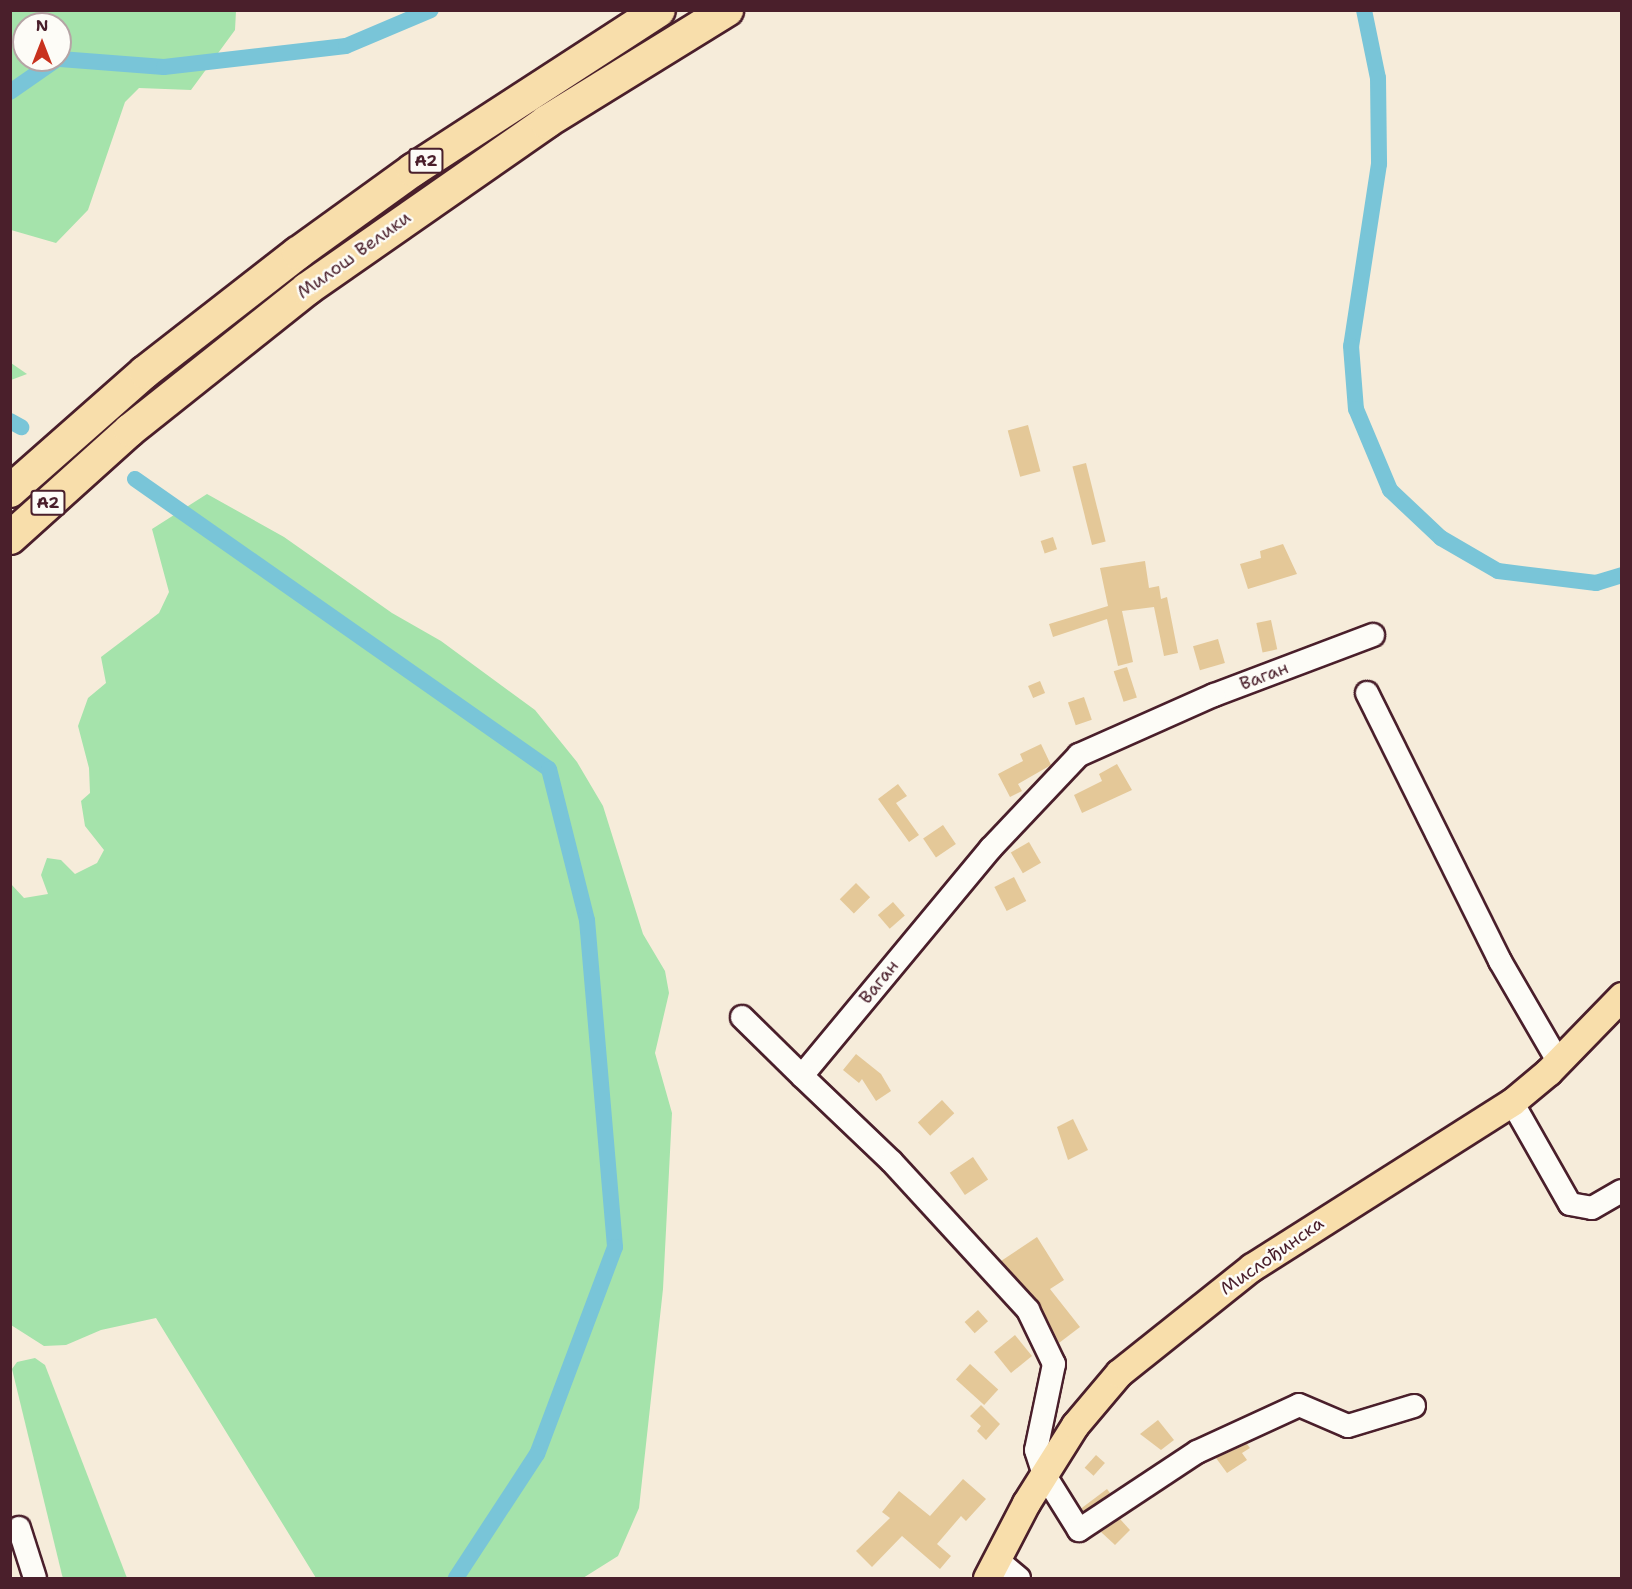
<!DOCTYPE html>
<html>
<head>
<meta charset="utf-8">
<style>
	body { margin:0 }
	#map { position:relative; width:1632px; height:1589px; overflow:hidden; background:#f6ecda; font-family:"Shantell Sans",sans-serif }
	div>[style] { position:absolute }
	.green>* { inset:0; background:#a5e3ab }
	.canal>* { height:16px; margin:-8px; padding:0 8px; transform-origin:8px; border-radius:8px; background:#79c5d8 }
	.building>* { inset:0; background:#e4c898; transform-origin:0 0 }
	.roads { filter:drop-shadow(2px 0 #4a1f2b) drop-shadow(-2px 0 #4a1f2b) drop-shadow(0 2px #4a1f2b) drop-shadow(0 -2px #4a1f2b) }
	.minor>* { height:22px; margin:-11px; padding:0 11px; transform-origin:11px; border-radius:11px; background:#fdfcf7 }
	.major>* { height:27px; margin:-13.5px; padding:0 13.5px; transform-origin:13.5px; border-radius:13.5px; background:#f8deab }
	.highway>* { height:32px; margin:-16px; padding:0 16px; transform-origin:16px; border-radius:16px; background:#f8deab }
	span { translate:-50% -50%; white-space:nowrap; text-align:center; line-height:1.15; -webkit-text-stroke:5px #fdfcf7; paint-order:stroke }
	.shield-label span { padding:2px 4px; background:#fdfcf7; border:2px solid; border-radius:4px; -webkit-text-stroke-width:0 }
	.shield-label { font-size:16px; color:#4a1f2b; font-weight:700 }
	.street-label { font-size:18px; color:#4a1f2b }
	.frame { position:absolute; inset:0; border:12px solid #4a1f2b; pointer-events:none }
	.north { position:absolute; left:12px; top:12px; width:60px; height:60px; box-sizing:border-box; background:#fdfcf7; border:2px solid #b5a4a5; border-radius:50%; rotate:0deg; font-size:16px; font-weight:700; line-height:24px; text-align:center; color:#4a1f2b }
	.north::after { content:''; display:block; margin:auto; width:21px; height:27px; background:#c8321e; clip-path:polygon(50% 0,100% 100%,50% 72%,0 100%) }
</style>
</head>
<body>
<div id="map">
	<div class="green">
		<i style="clip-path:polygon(evenodd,10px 11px,236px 11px,235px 30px,191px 90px,139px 88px,125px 102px,88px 210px,56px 243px,11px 230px,10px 11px,24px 24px,60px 24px,60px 60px,24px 60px,24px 24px)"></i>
		<i style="clip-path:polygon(10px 363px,11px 363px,27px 374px,11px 380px)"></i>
		<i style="clip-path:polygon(207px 494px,284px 537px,392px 613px,441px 641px,535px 710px,577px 762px,603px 806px,643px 934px,665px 971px,669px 993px,655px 1053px,672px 1113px,663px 1289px,639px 1508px,618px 1556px,583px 1578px,316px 1578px,156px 1318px,101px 1330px,66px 1345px,44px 1346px,11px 1325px,11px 884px,24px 898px,48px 894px,41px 875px,47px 858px,61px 860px,75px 874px,97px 863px,104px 850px,85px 826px,81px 801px,90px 793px,89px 768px,78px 726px,88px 698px,106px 683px,101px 657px,159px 613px,169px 592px,152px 529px)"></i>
		<i style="clip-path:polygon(35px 1358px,45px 1365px,127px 1578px,63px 1578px,62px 1575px,12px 1369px,17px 1362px)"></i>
	</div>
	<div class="canal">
		<i style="left:1364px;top:10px;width:69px;rotate:78.4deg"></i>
		<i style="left:1378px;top:78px;width:86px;rotate:89.3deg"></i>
		<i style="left:1379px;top:164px;width:184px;rotate:98.7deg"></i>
		<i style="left:1351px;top:346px;width:63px;rotate:85.5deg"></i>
		<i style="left:1356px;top:409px;width:88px;rotate:67.2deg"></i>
		<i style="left:1390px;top:490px;width:70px;rotate:43.3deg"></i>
		<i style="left:1441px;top:538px;width:66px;rotate:30.1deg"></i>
		<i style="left:1498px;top:571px;width:99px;rotate:7deg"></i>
		<i style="left:1596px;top:583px;width:27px;rotate:-17deg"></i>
		<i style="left:60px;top:59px;width:104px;rotate:4.4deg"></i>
		<i style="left:164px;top:67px;width:183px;rotate:-6.6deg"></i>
		<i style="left:346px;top:46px;width:92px;rotate:-23deg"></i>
		<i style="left:10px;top:92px;width:56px;rotate:-34.8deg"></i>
		<i style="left:10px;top:421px;width:13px;rotate:29deg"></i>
		<i style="left:135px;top:479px;width:505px;rotate:35.01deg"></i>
		<i style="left:549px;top:769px;width:156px;rotate:75.9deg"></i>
		<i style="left:587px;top:920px;width:328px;rotate:85.1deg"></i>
		<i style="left:615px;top:1247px;width:221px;rotate:110.6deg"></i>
		<i style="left:537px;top:1454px;width:148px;rotate:123.2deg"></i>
	</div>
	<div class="building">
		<i style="left:1028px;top:425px;width:48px;height:21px;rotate:75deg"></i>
		<i style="left:1086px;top:463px;width:81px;height:14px;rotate:76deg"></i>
		<i style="left:1053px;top:537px;width:13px;height:13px;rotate:72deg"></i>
		<i style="clip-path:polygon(1283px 544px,1297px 574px,1248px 589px,1240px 564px,1261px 558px,1260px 551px)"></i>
		<i style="clip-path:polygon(1145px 561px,1149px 588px,1159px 586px,1161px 599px,1167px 597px,1178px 653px,1164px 656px,1154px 607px,1122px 611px,1133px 662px,1118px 666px,1107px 619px,1053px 637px,1049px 624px,1108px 606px,1100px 568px)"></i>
		<i style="left:1271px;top:620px;width:30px;height:15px;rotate:78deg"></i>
		<i style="left:1218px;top:639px;width:25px;height:26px;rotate:74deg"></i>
		<i style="left:1127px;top:667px;width:32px;height:14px;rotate:72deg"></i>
		<i style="left:1040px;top:681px;width:13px;height:13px;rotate:67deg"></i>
		<i style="left:1084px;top:697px;width:24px;height:17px;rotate:71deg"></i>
		<i style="clip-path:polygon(1041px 744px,1051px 765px,1018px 784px,1022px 791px,1010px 797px,998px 774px,1023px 761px,1020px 754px)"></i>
		<i style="clip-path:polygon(1117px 764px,1132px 790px,1082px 813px,1074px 795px,1102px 781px,1099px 774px)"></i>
		<i style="clip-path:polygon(898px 784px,907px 796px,896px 803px,919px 835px,909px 842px,878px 799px)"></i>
		<i style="left:943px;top:825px;width:23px;height:24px;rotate:56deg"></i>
		<i style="left:1029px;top:842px;width:24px;height:21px;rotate:60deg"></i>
		<i style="left:1014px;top:877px;width:27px;height:22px;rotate:63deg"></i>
		<i style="left:856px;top:883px;width:20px;height:23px;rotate:45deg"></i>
		<i style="left:893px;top:902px;width:18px;height:20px;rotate:49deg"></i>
		<i style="clip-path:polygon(856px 1054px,881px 1074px,891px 1091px,876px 1101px,862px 1079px,859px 1083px,843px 1070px)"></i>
		<i style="left:942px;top:1100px;width:18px;height:33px;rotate:47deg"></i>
		<i style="clip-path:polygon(1073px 1119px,1088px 1150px,1068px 1160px,1057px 1127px)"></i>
		<i style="left:973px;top:1157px;width:27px;height:28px;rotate:56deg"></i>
		<i style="clip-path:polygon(1037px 1237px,1064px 1280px,1050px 1289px,1080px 1327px,1059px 1343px,1038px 1301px,1001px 1261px)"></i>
		<i style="left:978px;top:1310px;width:15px;height:18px;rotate:48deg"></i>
		<i style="left:1015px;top:1335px;width:27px;height:27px;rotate:51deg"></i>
		<i style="left:970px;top:1364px;width:38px;height:21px;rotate:42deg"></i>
		<i style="clip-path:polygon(981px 1405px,1000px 1424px,986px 1440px,977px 1431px,981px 1426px,970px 1416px)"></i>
		<i style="clip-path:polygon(1158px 1420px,1174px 1440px,1161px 1450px,1140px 1434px)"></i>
		<i style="clip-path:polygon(1247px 1444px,1250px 1448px,1242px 1453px,1247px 1460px,1227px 1473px,1216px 1458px)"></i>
		<i style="left:1096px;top:1455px;width:12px;height:17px;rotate:42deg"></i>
		<i style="clip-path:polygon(963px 1479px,986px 1499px,966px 1521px,961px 1516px,937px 1544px,951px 1556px,940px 1569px,902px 1536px,872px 1567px,856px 1551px,890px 1518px,882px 1512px,899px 1491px,930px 1516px)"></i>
		<i style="left:1107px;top:1489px;width:5px;height:32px;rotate:53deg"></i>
		<i style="clip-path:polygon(1120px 1519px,1130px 1530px,1115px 1545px,1101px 1532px)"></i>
	</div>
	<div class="roads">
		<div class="minor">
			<i style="left:1373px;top:635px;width:170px;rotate:159.3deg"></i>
			<i style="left:1214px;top:695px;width:148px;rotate:156deg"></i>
			<i style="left:1079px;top:755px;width:128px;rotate:133.4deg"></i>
			<i style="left:991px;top:848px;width:296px;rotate:129.7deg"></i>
			<i style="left:802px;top:1076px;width:124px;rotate:43.7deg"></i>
			<i style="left:892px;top:1162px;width:201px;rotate:47.4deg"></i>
			<i style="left:1028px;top:1310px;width:60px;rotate:64.3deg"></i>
			<i style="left:1054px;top:1364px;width:88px;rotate:101.8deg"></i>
			<i style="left:1036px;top:1450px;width:25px;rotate:72deg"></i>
			<i style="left:1044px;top:1474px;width:66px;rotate:58deg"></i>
			<i style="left:1079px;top:1530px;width:141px;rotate:-33.5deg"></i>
			<i style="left:1197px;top:1452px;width:112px;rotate:-24.7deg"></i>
			<i style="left:1299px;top:1405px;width:53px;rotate:23.2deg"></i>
			<i style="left:1348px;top:1426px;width:69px;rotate:-16.9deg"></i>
			<i style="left:1367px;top:693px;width:299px;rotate:63.6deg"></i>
			<i style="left:1500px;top:961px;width:116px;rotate:59.9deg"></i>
			<i style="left:742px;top:1017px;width:84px;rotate:44.5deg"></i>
			<i style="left:1512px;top:1102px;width:117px;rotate:60.4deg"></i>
			<i style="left:1570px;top:1204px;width:22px;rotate:10deg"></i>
			<i style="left:1592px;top:1208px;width:34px;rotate:-30deg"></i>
			<i style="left:19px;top:1528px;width:52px;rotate:72.3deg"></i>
			<i style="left:996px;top:1559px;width:30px;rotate:40deg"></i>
		</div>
		<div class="major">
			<i style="left:987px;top:1578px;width:85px;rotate:-62.5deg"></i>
			<i style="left:1026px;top:1503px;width:92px;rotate:-57.9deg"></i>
			<i style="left:1075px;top:1425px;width:68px;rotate:-49.8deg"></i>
			<i style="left:1119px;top:1373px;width:170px;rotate:-38.6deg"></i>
			<i style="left:1252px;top:1267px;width:308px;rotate:-32.4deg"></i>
			<i style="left:1512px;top:1102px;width:47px;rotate:-39.8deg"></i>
			<i style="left:1548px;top:1072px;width:106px;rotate:-45.8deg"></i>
		</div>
		<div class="highway">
			<i style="left:10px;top:491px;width:180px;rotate:-41.4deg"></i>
			<i style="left:145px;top:372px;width:194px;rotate:-37.9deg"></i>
			<i style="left:298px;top:253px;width:142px;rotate:-35.8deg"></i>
			<i style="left:413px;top:170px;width:293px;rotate:-33deg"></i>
			<i style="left:10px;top:538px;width:161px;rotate:-42deg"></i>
			<i style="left:130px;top:430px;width:226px;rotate:-38.5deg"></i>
			<i style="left:307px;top:289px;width:292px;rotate:-34.9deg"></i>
			<i style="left:546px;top:122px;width:213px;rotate:-31.7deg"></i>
		</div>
	</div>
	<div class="shield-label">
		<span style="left:426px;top:161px">A2</span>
		<span style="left:48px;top:503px">A2</span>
	</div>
	<div class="street-label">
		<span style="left:354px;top:255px;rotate:-36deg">Милош Велики</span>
		<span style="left:1264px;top:676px;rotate:-21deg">Ваган</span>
		<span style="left:879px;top:982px;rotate:-51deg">Ваган</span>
		<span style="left:1272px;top:1256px;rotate:-35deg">Мислођинска</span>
	</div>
	<div class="frame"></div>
	<div class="north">N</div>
</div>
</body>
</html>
